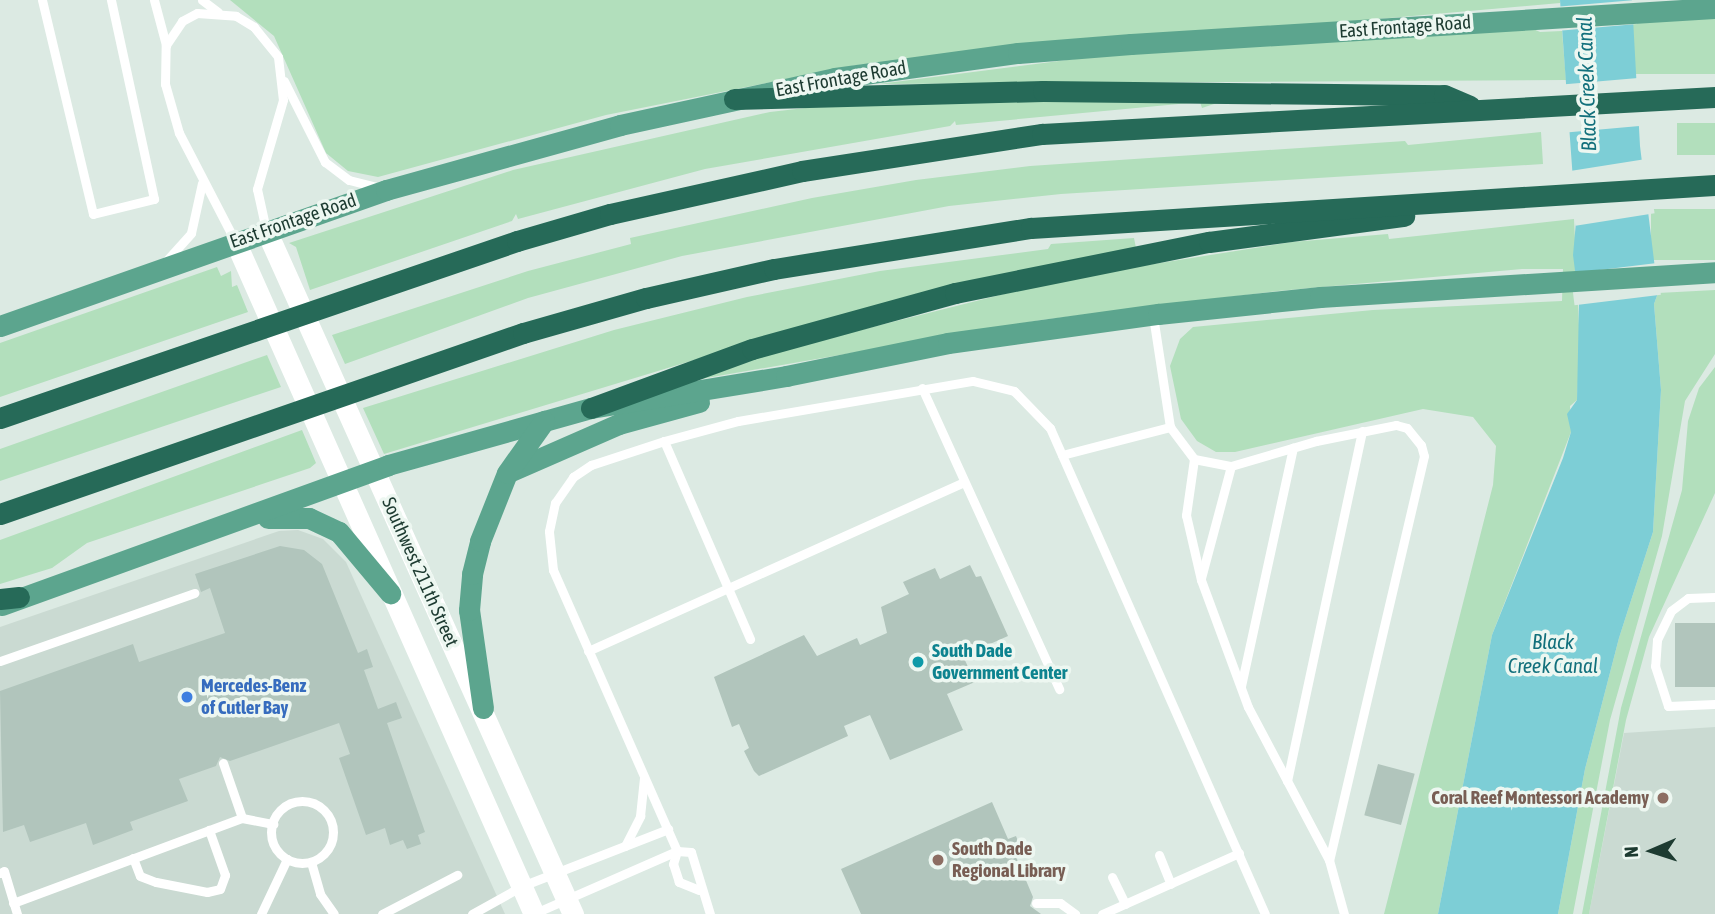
<!DOCTYPE html>
<html>
<head>
<meta charset="utf-8">
<style>
	body { margin:0 }
	#map { position:relative; width:1715px; height:914px; overflow:hidden; background:#dceae3; font-family:"Asap Condensed",sans-serif }
	div>[style] { position:absolute }
	.built>* { inset:0; background:#cadad2 }
	.green>* { inset:0; background:#b2dfbc; transform-origin:0 0 }
	.water>* { inset:0; background:#7dced6 }
	.pier>* { inset:0; background:#dceae3; transform-origin:0 0 }
	.building>* { inset:0; background:#b1c5bc; transform-origin:0 0 }
	.service>* { height:9px; margin:-4.5px; padding:0 4.5px; transform-origin:4.5px; border-radius:4.5px; background:#fff }
	.service>.ring { margin:-4.5px; padding:0; box-sizing:content-box; background:none; border:9px solid #fff; border-radius:50% }
	.secondary>* { height:21px; margin:-10.5px; padding:0 10.5px; transform-origin:10.5px; border-radius:10.5px; background:#fff }
	.primary>* { height:21px; margin:-10.5px; padding:0 10.5px; transform-origin:10.5px; border-radius:10.5px; background:#5ca58e }
	.motorway>* { height:21px; margin:-10.5px; padding:0 10.5px; transform-origin:10.5px; border-radius:10.5px; background:#266a58 }
	.dots>* { width:19px; height:19px; translate:-50% -50%; box-sizing:border-box; border:4px solid #edf7f1; border-radius:50% }
	span { translate:-50% -50%; white-space:nowrap; text-align:center; line-height:1.15; -webkit-text-stroke:7px #edf7f1; paint-order:stroke }
	.street-label { font-size:19px; color:#1d3b31 }
	.culture-label { font-size:19px; color:#0d838f; font-weight:700 }
	.left { translate:0 -50%; text-align:left }
	.shop-label { font-size:19px; color:#366cbe; font-weight:700 }
	.education-label { font-size:19px; color:#785e54; font-weight:700 }
	.right { translate:-100% -50%; text-align:right }
	.water-label { font-size:21px; color:#12707c; font-style:italic }
	.north { position:absolute; left:1617px; top:816px; width:70px; height:70px; -webkit-text-stroke:5px #edf7f1; paint-order:stroke; rotate:267deg; font-size:19px; font-weight:700; line-height:28px; text-align:center; color:#1d3b31 }
	.north::after { content:''; display:block; margin:auto; width:24px; height:32px; background:#1d3b31; clip-path:polygon(50% 0,100% 100%,50% 72%,0 100%) }
</style>
</head>
<body>
<div id="map">
	<div class="built">
		<i style="clip-path:polygon(298px 530px,323px 539px,346px 562px,505px 914px,0 914px,0 627px,279px 531px)"></i>
		<i style="clip-path:polygon(1715px 727px,1715px 914px,1589px 914px,1624px 733px)"></i>
	</div>
	<div class="green">
		<i style="clip-path:polygon(230px 0,1560px 0,1560px 3px,857px 65px,606px 115px,378px 177px,348px 171px,326px 153px,274px 36px)"></i>
		<i style="left:1715px;top:17px;width:57px;height:82px;rotate:90deg"></i>
		<i style="clip-path:polygon(1531px 28px,1540px 32px,1562px 31px,1566px 80px,879px 84px,1106px 55px)"></i>
		<i style="clip-path:polygon(1223px 101px,1202px 108px,1200px 102px,956px 125px,955px 121px,950px 126px,705px 169px,518px 219px,516px 214px,512px 221px,310px 290px,296px 247px,289px 243px,513px 170px,770px 112px,858px 102px)"></i>
		<i style="left:1715px;top:123px;width:32px;height:38px;rotate:90deg"></i>
		<i style="clip-path:polygon(1541px 132px,1543px 164px,1061px 194px,949px 206px,682px 256px,528px 298px,345px 364px,332px 335px,528px 271px,631px 244px,630px 238px,812px 198px,916px 180px,1030px 166px,1405px 141px,1408px 145px)"></i>
		<i style="left:1715px;top:209px;width:51px;height:64px;rotate:90deg"></i>
		<i style="clip-path:polygon(1574px 219px,1580px 347px,1577px 400px,1570px 406px,1571px 432px,1492px 635px,1438px 914px,1384px 914px,1493px 485px,1496px 446px,1473px 417px,1423px 409px,1235px 452px,1216px 452px,1197px 441px,1181px 419px,1170px 366px,1180px 339px,1193px 327px,1373px 310px,1562px 301px,1563px 269px,1522px 269px,1278px 291px,1041px 320px,695px 380px,769px 353px,1072px 277px,1292px 242px,1388px 234px,1389px 239px)"></i>
		<i style="clip-path:polygon(1134px 238px,1136px 248px,747px 344px,384px 454px,363px 408px,614px 330px,747px 297px,880px 271px,1048px 249px,1051px 244px)"></i>
		<i style="clip-path:polygon(217px 267px,221px 276px,231px 271px,232px 287px,237px 285px,248px 312px,0 397px,0 343px)"></i>
		<i style="clip-path:polygon(1715px 290px,1715px 354px,1685px 401px,1662px 536px,1610px 720px,1573px 914px,1558px 914px,1585px 769px,1619px 638px,1653px 532px,1661px 390px,1654px 304px,1658px 293px)"></i>
		<i style="clip-path:polygon(267px 355px,281px 387px,0 481px,0 449px)"></i>
		<i style="clip-path:polygon(1715px 367px,1715px 493px,1649px 637px,1626px 720px,1589px 914px,1582px 914px,1621px 708px,1682px 490px,1688px 421px,1699px 388px)"></i>
		<i style="clip-path:polygon(302px 430px,316px 463px,310px 468px,87px 543px,52px 568px,0 584px,0 540px)"></i>
	</div>
	<div class="water">
		<i style="clip-path:polygon(1560px 0,1632px 0,1640px 146px,1658px 293px,1654px 304px,1661px 390px,1653px 532px,1619px 638px,1585px 769px,1558px 914px,1438px 914px,1492px 635px,1563px 458px,1571px 432px,1567px 414px,1577px 400px,1579px 302px,1573px 255px,1576px 222px)"></i>
	</div>
	<div class="pier">
		<i style="left:1635px;top:0;width:24px;height:78px;rotate:85deg"></i>
		<i style="left:1638px;top:78px;width:48px;height:76px;rotate:85deg"></i>
		<i style="left:1646px;top:159px;width:55px;height:80px;rotate:81deg"></i>
		<i style="left:1657px;top:263px;width:32px;height:87px;rotate:83deg"></i>
	</div>
	<div class="building">
		<i style="clip-path:polygon(280px 546px,304px 550px,322px 564px,358px 653px,367px 649px,373px 667px,364px 670px,378px 709px,396px 702px,402px 718px,387px 723px,425px 832px,418px 835px,421px 844px,407px 849px,403px 840px,390px 845px,385px 828px,366px 835px,339px 758px,350px 754px,339px 723px,230px 761px,220px 757px,216px 766px,179px 779px,188px 801px,130px 822px,133px 830px,93px 845px,86px 823px,30px 842px,24px 825px,3px 832px,0 691px,133px 644px,139px 662px,225px 633px,210px 588px,201px 592px,195px 574px)"></i>
		<i style="clip-path:polygon(970px 565px,976px 577px,981px 576px,1008px 636px,963px 656px,975px 682px,947px 694px,963px 730px,890px 760px,870px 715px,844px 726px,848px 736px,759px 776px,754px 771px,744px 751px,749px 748px,739px 724px,732px 727px,714px 677px,804px 635px,817px 656px,857px 638px,860px 645px,887px 633px,881px 607px,909px 594px,903px 582px,935px 568px,940px 579px)"></i>
		<i style="left:1715px;top:623px;width:64px;height:40px;rotate:90deg"></i>
		<i style="left:1378px;top:764px;width:38px;height:53px;rotate:15deg"></i>
		<i style="clip-path:polygon(992px 802px,1008px 839px,1016px 836px,1021px 849px,1014px 852px,1033px 897px,1030px 906px,1041px 914px,861px 914px,841px 869px)"></i>
	</div>
	<div class="service">
		<i style="left:42px;top:0;width:220px;rotate:76.6deg"></i>
		<i style="left:93px;top:214px;width:63px;rotate:-13.8deg"></i>
		<i style="left:154px;top:199px;width:204px;rotate:-102.2deg"></i>
		<i style="left:154px;top:0;width:47px;rotate:75.1deg"></i>
		<i style="left:202px;top:0;width:20px;rotate:37deg"></i>
		<i style="left:284px;top:81px;width:91px;rotate:63.2deg"></i>
		<i style="left:325px;top:162px;width:30px;rotate:37deg"></i>
		<i style="left:349px;top:180px;width:29px;rotate:14deg"></i>
		<i style="left:235px;top:241px;width:122px;rotate:-117.4deg"></i>
		<i style="left:179px;top:133px;width:51px;rotate:-105.9deg"></i>
		<i style="left:165px;top:84px;width:39px;rotate:-89deg"></i>
		<i style="left:166px;top:45px;width:29px;rotate:-56deg"></i>
		<i style="left:182px;top:21px;width:17px;rotate:-28deg"></i>
		<i style="left:197px;top:13px;width:39px;rotate:4deg"></i>
		<i style="left:236px;top:16px;width:21px;rotate:31deg"></i>
		<i style="left:254px;top:27px;width:38px;rotate:51deg"></i>
		<i style="left:278px;top:57px;width:43px;rotate:83.4deg"></i>
		<i style="left:283px;top:100px;width:93px;rotate:106.3deg"></i>
		<i style="left:257px;top:189px;width:42px;rotate:77.6deg"></i>
		<i style="left:167px;top:260px;width:36px;rotate:-48deg"></i>
		<i style="left:191px;top:233px;width:51px;rotate:-77.6deg"></i>
		<i style="left:922px;top:388px;width:331px;rotate:65.5deg"></i>
		<i style="left:1170px;top:427px;width:40px;rotate:53deg"></i>
		<i style="left:1194px;top:459px;width:38px;rotate:11deg"></i>
		<i style="left:1231px;top:466px;width:89px;rotate:-16.4deg"></i>
		<i style="left:1316px;top:441px;width:82px;rotate:-11.3deg"></i>
		<i style="left:1396px;top:425px;width:11px;rotate:15deg"></i>
		<i style="left:1407px;top:428px;width:22px;rotate:51deg"></i>
		<i style="left:1421px;top:445px;width:11px;rotate:75deg"></i>
		<i style="left:1424px;top:456px;width:415px;rotate:103.2deg"></i>
		<i style="left:1329px;top:860px;width:56px;rotate:74.5deg"></i>
		<i style="left:664px;top:441px;width:216px;rotate:66.5deg"></i>
		<i style="left:1062px;top:455px;width:112px;rotate:-14.5deg"></i>
		<i style="left:1170px;top:427px;width:112px;rotate:-98.7deg"></i>
		<i style="left:1194px;top:459px;width:57px;rotate:98.1deg"></i>
		<i style="left:1186px;top:515px;width:67px;rotate:77deg"></i>
		<i style="left:1201px;top:580px;width:135px;rotate:69.7deg"></i>
		<i style="left:1248px;top:707px;width:173px;rotate:62.1deg"></i>
		<i style="left:1201px;top:578px;width:116px;rotate:-75deg"></i>
		<i style="left:1715px;top:597px;width:27px;rotate:178deg"></i>
		<i style="left:1688px;top:598px;width:21px;rotate:143deg"></i>
		<i style="left:1671px;top:611px;width:32px;rotate:116deg"></i>
		<i style="left:1657px;top:640px;width:26px;rotate:94deg"></i>
		<i style="left:1655px;top:666px;width:42px;rotate:72deg"></i>
		<i style="left:1668px;top:706px;width:47px;rotate:-2.4deg"></i>
		<i style="left:588px;top:651px;width:412px;rotate:-24.2deg"></i>
		<i style="left:0;top:661px;width:206px;rotate:-19.3deg"></i>
		<i style="left:1241px;top:686px;width:244px;rotate:-77.7deg"></i>
		<i style="left:223px;top:763px;width:58px;rotate:70.9deg"></i>
		<i style="left:1287px;top:781px;width:358px;rotate:-77.9deg"></i>
		<i class="ring" style="left:271px;top:801px;width:53px;height:53px"></i>
		<i style="left:625px;top:846px;width:34px;rotate:-63deg"></i>
		<i style="left:640px;top:816px;width:39px;rotate:-84deg"></i>
		<i style="left:1159px;top:855px;width:31px;rotate:68deg"></i>
		<i style="left:133px;top:858px;width:19px;rotate:69deg"></i>
		<i style="left:140px;top:876px;width:17px;rotate:21deg"></i>
		<i style="left:156px;top:882px;width:52px;rotate:11.1deg"></i>
		<i style="left:207px;top:892px;width:13px;rotate:-13deg"></i>
		<i style="left:220px;top:889px;width:15px;rotate:-70deg"></i>
		<i style="left:225px;top:875px;width:48px;rotate:-109.6deg"></i>
		<i style="left:311px;top:862px;width:33px;rotate:74deg"></i>
		<i style="left:320px;top:894px;width:24px;rotate:55deg"></i>
		<i style="left:0;top:873px;width:4px;rotate:-27deg"></i>
		<i style="left:4px;top:871px;width:45px;rotate:73.2deg"></i>
		<i style="left:1112px;top:877px;width:30px;rotate:64deg"></i>
		<i style="left:699px;top:890px;width:22px;rotate:-158deg"></i>
		<i style="left:679px;top:882px;width:19px;rotate:-108deg"></i>
		<i style="left:673px;top:864px;width:14px;rotate:-73deg"></i>
		<i style="left:677px;top:851px;width:307px;rotate:-113.8deg"></i>
		<i style="left:553px;top:570px;width:39px;rotate:-96deg"></i>
		<i style="left:549px;top:531px;width:29px;rotate:-78deg"></i>
		<i style="left:555px;top:503px;width:32px;rotate:-55deg"></i>
		<i style="left:573px;top:477px;width:22px;rotate:-34deg"></i>
		<i style="left:591px;top:465px;width:77px;rotate:-18.2deg"></i>
		<i style="left:664px;top:441px;width:77px;rotate:-15.1deg"></i>
		<i style="left:738px;top:421px;width:238px;rotate:-9.7deg"></i>
		<i style="left:973px;top:381px;width:42px;rotate:13.7deg"></i>
		<i style="left:1014px;top:391px;width:52px;rotate:45.8deg"></i>
		<i style="left:1050px;top:428px;width:531px;rotate:66.14deg"></i>
		<i style="left:13px;top:903px;width:244px;rotate:-20.4deg"></i>
		<i style="left:242px;top:818px;width:32px;rotate:11deg"></i>
		<i style="left:1036px;top:903px;width:24px"></i>
		<i style="left:1060px;top:903px;width:19px;rotate:36deg"></i>
		<i style="left:535px;top:913px;width:155px;rotate:-23.6deg"></i>
		<i style="left:677px;top:851px;width:14px;rotate:4deg"></i>
		<i style="left:691px;top:852px;width:65px;rotate:73deg"></i>
		<i style="left:261px;top:914px;width:61px;rotate:-64.7deg"></i>
		<i style="left:382px;top:914px;width:85px;rotate:-27.5deg"></i>
		<i style="left:472px;top:914px;width:57px;rotate:-29.2deg"></i>
		<i style="left:522px;top:886px;width:157px;rotate:-21.3deg"></i>
		<i style="left:1102px;top:914px;width:150px;rotate:-24deg"></i>
	</div>
	<div class="secondary">
		<i style="left:266px;top:230px;width:750px;rotate:65.83deg"></i>
		<i style="left:235px;top:241px;width:736px;rotate:66.05deg"></i>
	</div>
	<div class="primary">
		<i style="left:0;top:326px;width:409px;rotate:-19.4deg"></i>
		<i style="left:386px;top:190px;width:243px;rotate:-15.5deg"></i>
		<i style="left:620px;top:125px;width:220px;rotate:-12.3deg"></i>
		<i style="left:835px;top:78px;width:185px;rotate:-7.8deg"></i>
		<i style="left:1018px;top:53px;width:113px;rotate:-4.6deg"></i>
		<i style="left:1131px;top:44px;width:585px;rotate:-3.53deg"></i>
		<i style="left:509px;top:472px;width:120px;rotate:-23.6deg"></i>
		<i style="left:619px;top:424px;width:83px;rotate:-15.4deg"></i>
		<i style="left:268px;top:518px;width:41px"></i>
		<i style="left:309px;top:518px;width:33px;rotate:25deg"></i>
		<i style="left:339px;top:532px;width:80px;rotate:50.1deg"></i>
		<i style="left:2px;top:605px;width:411px;rotate:-19.9deg"></i>
		<i style="left:388px;top:465px;width:211px;rotate:-15.7deg"></i>
		<i style="left:591px;top:408px;width:198px;rotate:-9.3deg"></i>
		<i style="left:786px;top:376px;width:165px;rotate:-11.5deg"></i>
		<i style="left:948px;top:343px;width:212px;rotate:-7.9deg"></i>
		<i style="left:1158px;top:314px;width:163px;rotate:-6deg"></i>
		<i style="left:1320px;top:297px;width:396px;rotate:-3.6deg"></i>
		<i style="left:483px;top:708px;width:99px;rotate:-98.1deg"></i>
		<i style="left:469px;top:610px;width:36px;rotate:-85deg"></i>
		<i style="left:472px;top:574px;width:34px;rotate:-76deg"></i>
		<i style="left:480px;top:541px;width:73px;rotate:-68.3deg"></i>
		<i style="left:507px;top:473px;width:64px;rotate:-54.6deg"></i>
	</div>
	<div class="motorway">
		<i style="left:734px;top:99px;width:309px;rotate:-1.5deg"></i>
		<i style="left:1043px;top:91px;width:401px;rotate:0.6deg"></i>
		<i style="left:1444px;top:95px;width:28px;rotate:23deg"></i>
		<i style="left:591px;top:408px;width:171px;rotate:-20.1deg"></i>
		<i style="left:752px;top:349px;width:211px;rotate:-15.4deg"></i>
		<i style="left:955px;top:293px;width:259px;rotate:-11.4deg"></i>
		<i style="left:1209px;top:242px;width:197px;rotate:-7.6deg"></i>
		<i style="left:0;top:418px;width:546px;rotate:-18.9deg"></i>
		<i style="left:517px;top:241px;width:97px;rotate:-16.2deg"></i>
		<i style="left:610px;top:214px;width:197px;rotate:-12.6deg"></i>
		<i style="left:802px;top:171px;width:243px;rotate:-8.8deg"></i>
		<i style="left:1042px;top:134px;width:674px;rotate:-3.15deg"></i>
		<i style="left:0;top:514px;width:553px;rotate:-19.09deg"></i>
		<i style="left:523px;top:333px;width:128px;rotate:-15.9deg"></i>
		<i style="left:646px;top:298px;width:131px;rotate:-12.8deg"></i>
		<i style="left:774px;top:269px;width:260px;rotate:-9.1deg"></i>
		<i style="left:1031px;top:228px;width:685px;rotate:-3.6deg"></i>
		<i style="left:0;top:599px;width:19px;rotate:-6deg"></i>
	</div>
	<div class="dots">
		<i style="left:918px;top:662px;background:#0f9aa8"></i>
		<i style="left:187px;top:697px;background:#3f7fe0"></i>
		<i style="left:1663px;top:798px;background:#8d6e63"></i>
		<i style="left:938px;top:860px;background:#8d6e63"></i>
	</div>
	<div class="street-label">
		<span style="left:1405px;top:27px;rotate:-4deg">East Frontage Road</span>
		<span style="left:841px;top:79px;rotate:-10deg">East Frontage Road</span>
		<span style="left:293px;top:221px;rotate:-19deg">East Frontage Road</span>
		<span style="left:420px;top:572px;rotate:66deg">Southwest 211th Street</span>
	</div>
	<div class="culture-label">
		<span class="left" style="left:932px;top:662px">South Dade<br>Government Center</span>
	</div>
	<div class="shop-label">
		<span class="left" style="left:201px;top:697px">Mercedes-Benz<br>of Cutler Bay</span>
	</div>
	<div class="education-label">
		<span class="right" style="left:1649px;top:798px">Coral Reef Montessori Academy</span>
		<span class="left" style="left:952px;top:860px">South Dade<br>Regional Library</span>
	</div>
	<div class="water-label">
		<span style="left:1586px;top:84px;rotate:-92deg">Black Creek Canal</span>
		<span style="left:1553px;top:653px">Black<br>Creek Canal</span>
	</div>
	<div class="north">N</div>
</div>
</body>
</html>
